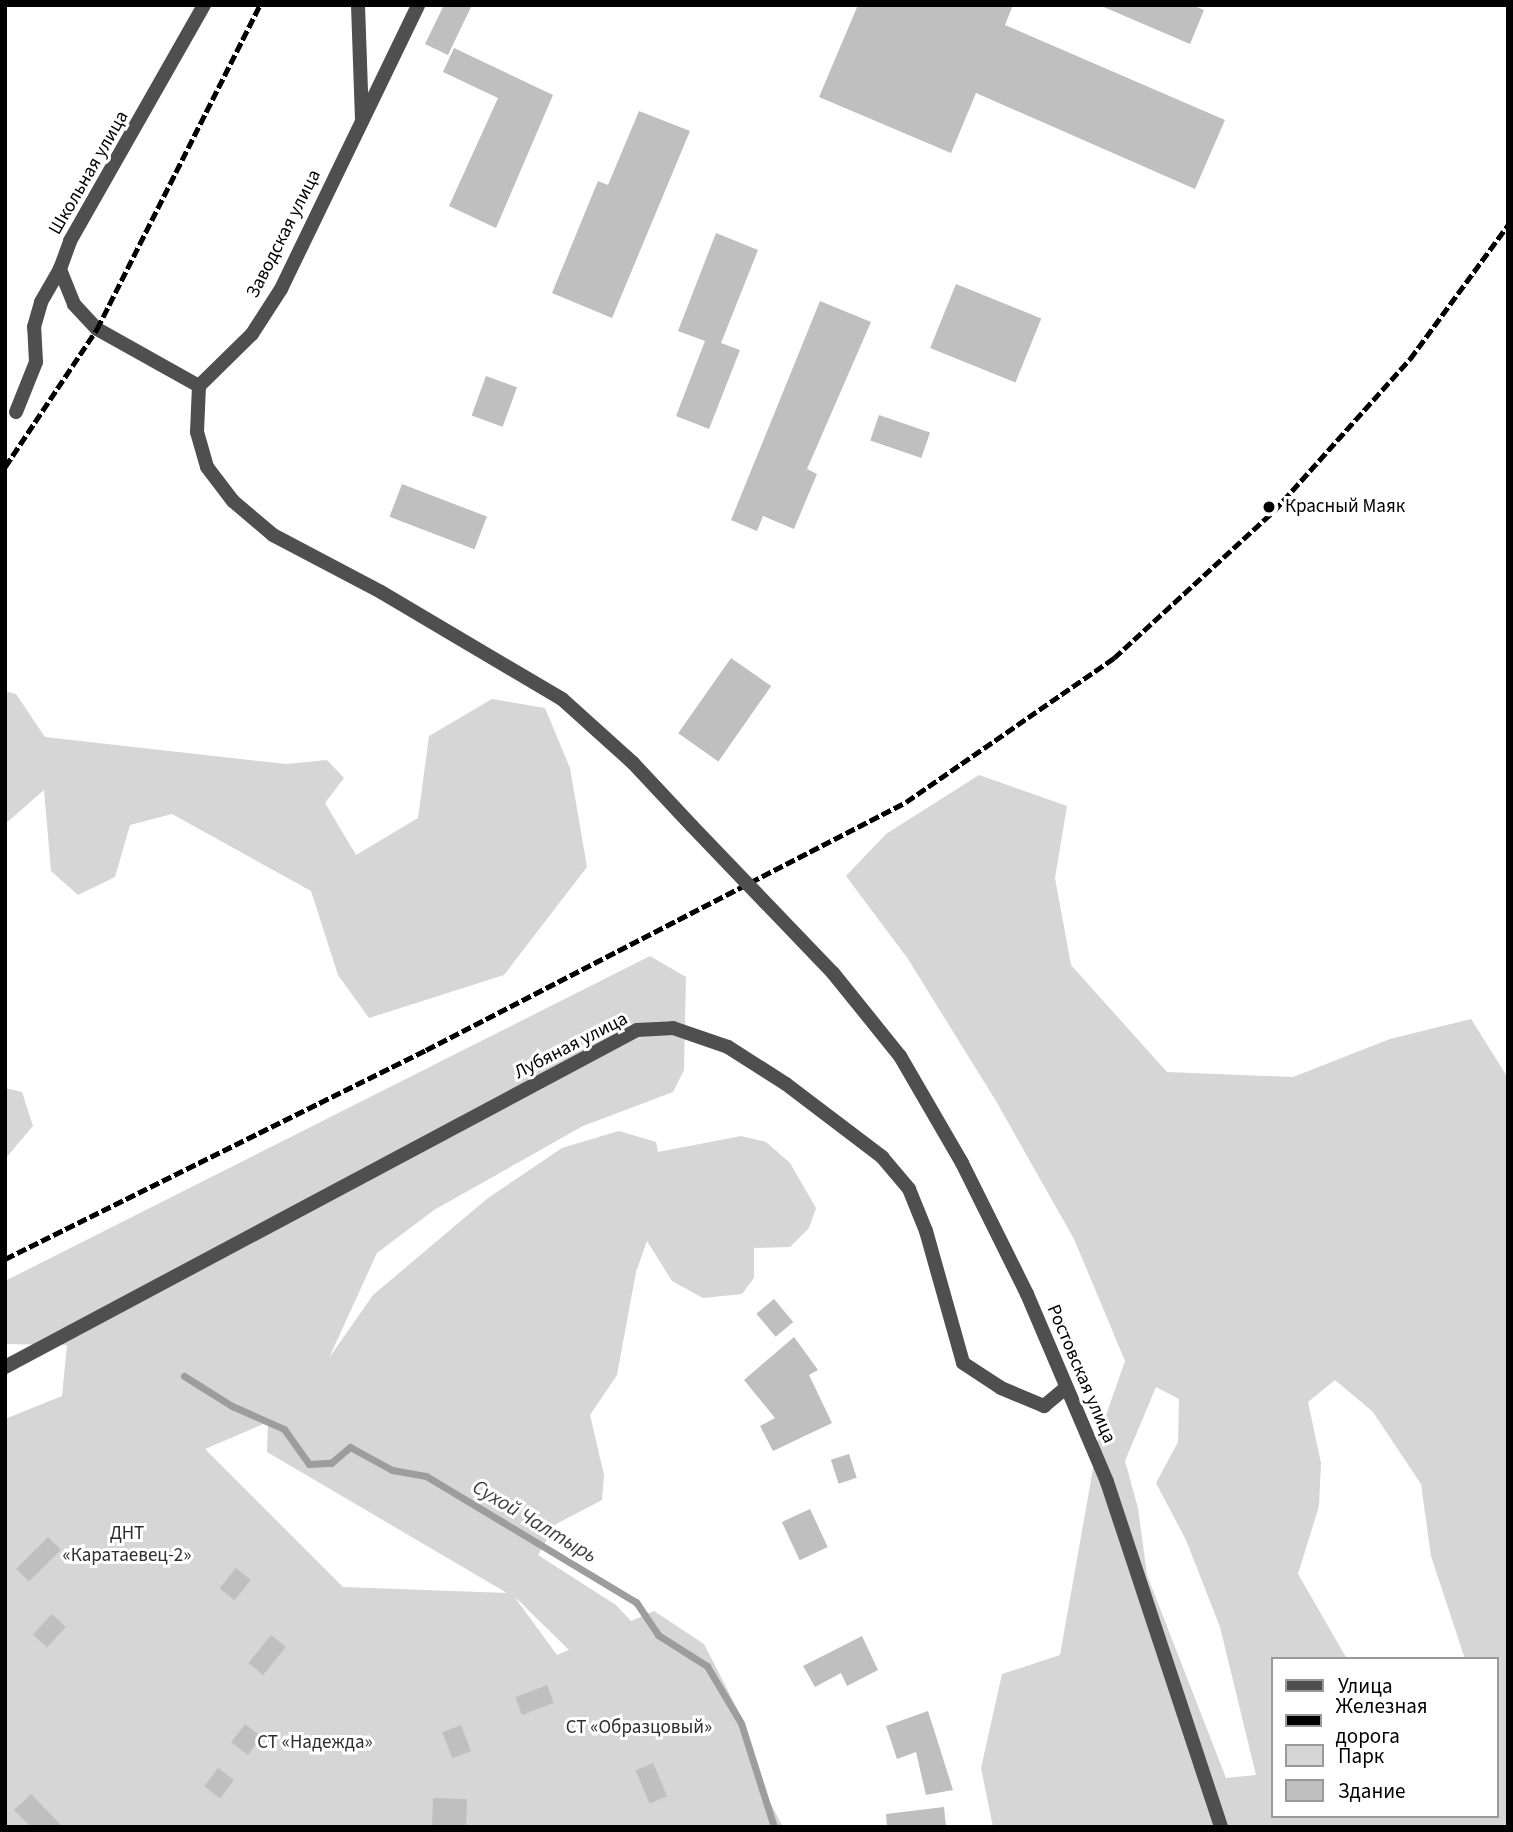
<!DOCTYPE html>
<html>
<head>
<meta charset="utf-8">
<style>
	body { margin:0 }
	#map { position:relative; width:1513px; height:1832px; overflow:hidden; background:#fff; font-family:"Source Sans 3",sans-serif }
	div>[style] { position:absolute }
	.green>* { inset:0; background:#d6d6d6 }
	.stream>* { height:7px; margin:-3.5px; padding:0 3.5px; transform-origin:3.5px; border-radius:3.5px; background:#9d9d9d }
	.building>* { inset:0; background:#bfbfbf; transform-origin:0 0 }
	.street>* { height:14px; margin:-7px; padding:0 7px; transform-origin:7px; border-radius:7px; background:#4f4f4f }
	.rail>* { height:5px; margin-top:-2.5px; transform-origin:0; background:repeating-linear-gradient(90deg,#000 0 10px,transparent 0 13.5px) }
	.street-bridge>* { height:14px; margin:-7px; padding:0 7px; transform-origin:7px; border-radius:7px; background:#4f4f4f }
	.dots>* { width:19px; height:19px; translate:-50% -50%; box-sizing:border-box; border:4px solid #fff; border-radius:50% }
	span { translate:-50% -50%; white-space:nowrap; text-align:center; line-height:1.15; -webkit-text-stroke:6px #fff; paint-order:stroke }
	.street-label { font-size:19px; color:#000 }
	.poi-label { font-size:19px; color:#000 }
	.left { translate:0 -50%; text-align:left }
	.park-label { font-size:19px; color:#2d2d2d }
	.water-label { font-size:21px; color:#3e3e3e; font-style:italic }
	.frame { position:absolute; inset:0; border:7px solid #000; pointer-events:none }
	.legend { position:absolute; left:1271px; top:1657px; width:228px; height:161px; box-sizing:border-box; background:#fff; border:2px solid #999; margin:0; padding:9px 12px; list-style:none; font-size:21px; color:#000 }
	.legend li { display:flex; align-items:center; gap:14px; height:35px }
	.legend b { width:35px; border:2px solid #999 }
</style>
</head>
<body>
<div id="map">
	<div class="green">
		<i style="clip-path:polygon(5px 691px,16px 694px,45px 737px,286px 764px,327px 760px,344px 778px,325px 803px,356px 855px,418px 818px,429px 736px,492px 699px,545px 708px,570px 768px,587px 867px,504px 975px,369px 1018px,338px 975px,311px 891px,172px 814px,130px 825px,115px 877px,78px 895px,51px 871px,44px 790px,5px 824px)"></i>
		<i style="clip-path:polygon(evenodd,979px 775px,1067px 806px,1055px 878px,1071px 965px,1167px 1072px,1293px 1077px,1390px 1039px,1471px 1019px,1508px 1078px,1508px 1827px,993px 1827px,981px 1768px,1002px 1674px,1060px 1655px,1099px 1435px,1125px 1361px,1074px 1239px,996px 1101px,908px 959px,846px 876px,886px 834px,979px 775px,1335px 1380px,1373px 1412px,1421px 1484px,1431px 1556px,1465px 1659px,1497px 1659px,1497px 1816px,1273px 1816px,1273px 1659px,1347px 1659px,1298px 1574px,1319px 1506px,1321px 1463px,1308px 1402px,1335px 1380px,979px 775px,1156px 1387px,1179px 1399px,1178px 1442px,1156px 1483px,1186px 1540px,1220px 1627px,1256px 1775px,1226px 1778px,1147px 1575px,1138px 1508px,1125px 1461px,1156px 1387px)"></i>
		<i style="clip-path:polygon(evenodd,650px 956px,686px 977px,684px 1070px,673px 1092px,583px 1126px,434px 1210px,377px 1253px,329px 1358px,373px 1295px,488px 1198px,562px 1148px,619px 1131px,656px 1142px,658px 1152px,741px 1136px,766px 1142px,790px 1163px,816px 1208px,809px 1228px,790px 1247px,754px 1248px,754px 1278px,742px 1294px,703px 1298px,672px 1281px,647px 1241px,636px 1272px,617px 1375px,590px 1415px,604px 1475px,602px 1500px,556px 1524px,538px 1555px,616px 1605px,631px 1621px,654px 1611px,704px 1644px,743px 1720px,761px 1785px,783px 1827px,5px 1827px,5px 1419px,62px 1396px,67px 1345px,5px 1344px,5px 1281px,650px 956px,268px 1422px,267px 1452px,507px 1593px,343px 1587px,205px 1449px,268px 1422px,650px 956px,516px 1599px,517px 1599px,569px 1650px,557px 1655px,516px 1599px)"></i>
		<i style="clip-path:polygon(5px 1088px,22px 1092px,33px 1126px,5px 1159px)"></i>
	</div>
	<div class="stream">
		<i style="left:184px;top:1376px;width:57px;rotate:32deg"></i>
		<i style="left:232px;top:1406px;width:57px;rotate:23.9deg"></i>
		<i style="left:284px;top:1429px;width:43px;rotate:54.5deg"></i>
		<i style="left:309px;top:1464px;width:22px;rotate:-3deg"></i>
		<i style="left:331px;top:1463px;width:25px;rotate:-40deg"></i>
		<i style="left:350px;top:1447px;width:48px;rotate:28.7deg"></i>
		<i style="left:392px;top:1470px;width:35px;rotate:10deg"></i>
		<i style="left:426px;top:1476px;width:245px;rotate:31deg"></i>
		<i style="left:636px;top:1602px;width:40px;rotate:56deg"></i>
		<i style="left:658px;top:1635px;width:58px;rotate:32.3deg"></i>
		<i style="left:707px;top:1666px;width:66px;rotate:59.2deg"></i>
		<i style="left:741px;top:1723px;width:109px;rotate:72.4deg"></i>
	</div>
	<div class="building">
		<i style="clip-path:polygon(444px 5px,472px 5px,448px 55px,425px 44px)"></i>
		<i style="clip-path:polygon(858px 5px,1013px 5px,1005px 25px,1225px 120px,1195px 189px,976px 93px,951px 153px,819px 97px)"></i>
		<i style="clip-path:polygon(1099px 5px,1192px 5px,1204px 10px,1190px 44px)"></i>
		<i style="clip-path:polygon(454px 48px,553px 95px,496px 228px,449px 206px,498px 98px,443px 72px)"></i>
		<i style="clip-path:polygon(639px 111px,690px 131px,612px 318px,552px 293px,598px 181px,608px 185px)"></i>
		<i style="clip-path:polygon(716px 233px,758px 250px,721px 343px,740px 350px,709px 429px,676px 416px,705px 341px,678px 331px)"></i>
		<i style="left:956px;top:284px;width:92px;height:69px;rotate:22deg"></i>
		<i style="clip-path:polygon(820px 301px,871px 322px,807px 469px,817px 474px,794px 529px,763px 516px,757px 531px,731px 520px)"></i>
		<i style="left:486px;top:376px;width:33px;height:42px;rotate:20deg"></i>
		<i style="left:879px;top:415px;width:54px;height:27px;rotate:19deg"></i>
		<i style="left:402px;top:484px;width:91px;height:35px;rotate:21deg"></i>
		<i style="left:731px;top:658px;width:49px;height:92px;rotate:35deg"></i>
		<i style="left:774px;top:1299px;width:30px;height:23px;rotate:50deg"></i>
		<i style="clip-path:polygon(794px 1337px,818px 1370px,809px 1375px,832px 1423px,773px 1451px,760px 1426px,775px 1418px,744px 1380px)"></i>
		<i style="left:849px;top:1454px;width:25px;height:19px;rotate:72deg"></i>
		<i style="left:810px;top:1509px;width:42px;height:31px;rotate:65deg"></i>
		<i style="left:48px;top:1537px;width:18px;height:45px;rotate:45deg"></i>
		<i style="left:236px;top:1568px;width:19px;height:26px;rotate:39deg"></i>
		<i style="left:52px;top:1614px;width:19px;height:28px;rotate:43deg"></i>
		<i style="left:271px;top:1635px;width:19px;height:36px;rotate:39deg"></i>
		<i style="clip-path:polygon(862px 1636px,878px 1670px,847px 1686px,841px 1673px,815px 1687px,803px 1666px)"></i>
		<i style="left:547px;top:1685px;width:19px;height:34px;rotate:69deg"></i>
		<i style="clip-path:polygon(928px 1711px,953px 1790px,926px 1795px,916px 1752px,897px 1759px,886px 1726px)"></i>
		<i style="left:245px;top:1724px;width:21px;height:23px;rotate:37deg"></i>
		<i style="left:461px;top:1725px;width:28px;height:20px;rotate:69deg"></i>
		<i style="left:653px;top:1763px;width:36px;height:19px;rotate:67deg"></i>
		<i style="left:218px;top:1768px;width:20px;height:23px;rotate:37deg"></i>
		<i style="clip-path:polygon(31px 1794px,63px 1827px,31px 1827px,14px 1810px)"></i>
		<i style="left:433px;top:1798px;width:34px;height:28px;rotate:2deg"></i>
		<i style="clip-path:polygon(944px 1807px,946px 1827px,887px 1827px,886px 1814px)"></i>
	</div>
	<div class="street">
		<i style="left:358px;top:5px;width:115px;rotate:88deg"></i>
		<i style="left:199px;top:386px;width:46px;rotate:92.5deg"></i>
		<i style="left:197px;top:432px;width:36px;rotate:74deg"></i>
		<i style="left:207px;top:467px;width:43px;rotate:52.6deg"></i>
		<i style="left:233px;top:501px;width:52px;rotate:40.4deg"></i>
		<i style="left:273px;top:535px;width:122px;rotate:27.8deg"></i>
		<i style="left:381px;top:592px;width:210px;rotate:30.6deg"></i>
		<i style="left:562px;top:699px;width:96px;rotate:42deg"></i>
		<i style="left:633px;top:763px;width:86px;rotate:46.9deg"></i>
		<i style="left:199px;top:386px;width:117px;rotate:-150.8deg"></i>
		<i style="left:97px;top:329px;width:34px;rotate:-133deg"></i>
		<i style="left:74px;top:304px;width:38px;rotate:-112deg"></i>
		<i style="left:60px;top:269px;width:30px;rotate:-70deg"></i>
		<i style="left:70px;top:241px;width:271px;rotate:-60.4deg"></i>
		<i style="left:199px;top:386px;width:74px;rotate:-44.5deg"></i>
		<i style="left:252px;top:334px;width:54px;rotate:-57.2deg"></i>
		<i style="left:281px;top:289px;width:315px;rotate:-64.2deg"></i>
		<i style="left:16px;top:412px;width:54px;rotate:-68.2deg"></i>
		<i style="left:36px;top:362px;width:35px;rotate:-93deg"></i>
		<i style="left:34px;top:327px;width:26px;rotate:-74deg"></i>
		<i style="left:41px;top:302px;width:38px;rotate:-60deg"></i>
		<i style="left:833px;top:973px;width:107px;rotate:51.1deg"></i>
		<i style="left:900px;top:1056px;width:124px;rotate:59.9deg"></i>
		<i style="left:962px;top:1163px;width:146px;rotate:63.6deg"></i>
		<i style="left:1027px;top:1294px;width:204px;rotate:66.9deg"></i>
		<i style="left:1107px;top:1482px;width:363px;rotate:71.7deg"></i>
		<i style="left:5px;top:1367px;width:716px;rotate:-28.07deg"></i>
		<i style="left:637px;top:1030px;width:36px;rotate:-3deg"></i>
		<i style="left:673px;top:1028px;width:58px;rotate:19.1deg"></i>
		<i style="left:728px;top:1047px;width:69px;rotate:32.5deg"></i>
		<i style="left:786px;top:1084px;width:121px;rotate:37.2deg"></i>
		<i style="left:882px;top:1157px;width:42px;rotate:49.8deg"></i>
		<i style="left:909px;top:1189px;width:45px;rotate:68deg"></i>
		<i style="left:926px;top:1231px;width:137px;rotate:74.3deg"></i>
		<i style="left:963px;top:1363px;width:45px;rotate:33.3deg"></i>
		<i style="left:1001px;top:1388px;width:47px;rotate:22.7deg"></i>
		<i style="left:1044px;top:1406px;width:26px;rotate:-40deg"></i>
	</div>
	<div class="rail">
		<i style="left:5px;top:467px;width:166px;rotate:-56.3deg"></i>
		<i style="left:97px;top:329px;width:363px;rotate:-63.3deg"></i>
		<i style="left:5px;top:1259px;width:470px;rotate:-26.4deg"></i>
		<i style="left:426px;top:1050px;width:540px;rotate:-27.32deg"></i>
		<i style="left:906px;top:802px;width:253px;rotate:-34.7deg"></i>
		<i style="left:1114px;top:658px;width:217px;rotate:-42.6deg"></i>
		<i style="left:1274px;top:511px;width:204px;rotate:-48.2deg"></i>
		<i style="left:1410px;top:359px;width:166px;rotate:-53.8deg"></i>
	</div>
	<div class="street-bridge">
		<i style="left:692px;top:826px;width:204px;rotate:46.2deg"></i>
	</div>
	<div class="dots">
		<i style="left:1269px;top:507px;background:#000"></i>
	</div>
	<div class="street-label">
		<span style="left:89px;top:173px;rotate:-60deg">Школьная улица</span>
		<span style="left:284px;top:234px;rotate:-63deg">Заводская улица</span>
		<span style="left:571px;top:1046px;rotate:-27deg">Лубяная улица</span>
		<span style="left:1081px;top:1374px;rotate:67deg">Ростовская улица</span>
	</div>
	<div class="poi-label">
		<span class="left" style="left:1285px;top:507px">Красный Маяк</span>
	</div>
	<div class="park-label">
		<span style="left:127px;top:1545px">ДНТ<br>«Каратаевец-2»</span>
		<span style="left:639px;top:1728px">СТ «Образцовый»</span>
		<span style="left:315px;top:1743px">СТ «Надежда»</span>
	</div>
	<div class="water-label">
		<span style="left:535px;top:1521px;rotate:31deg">Сухой Чалтырь</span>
	</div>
	<div class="frame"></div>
	<ul class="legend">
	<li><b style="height:9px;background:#4f4f4f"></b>Улица</li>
	<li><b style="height:9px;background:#000"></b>Железная дорога</li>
	<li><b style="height:19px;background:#d6d6d6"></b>Парк</li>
	<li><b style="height:19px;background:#bfbfbf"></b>Здание</li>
	</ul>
</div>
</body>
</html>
